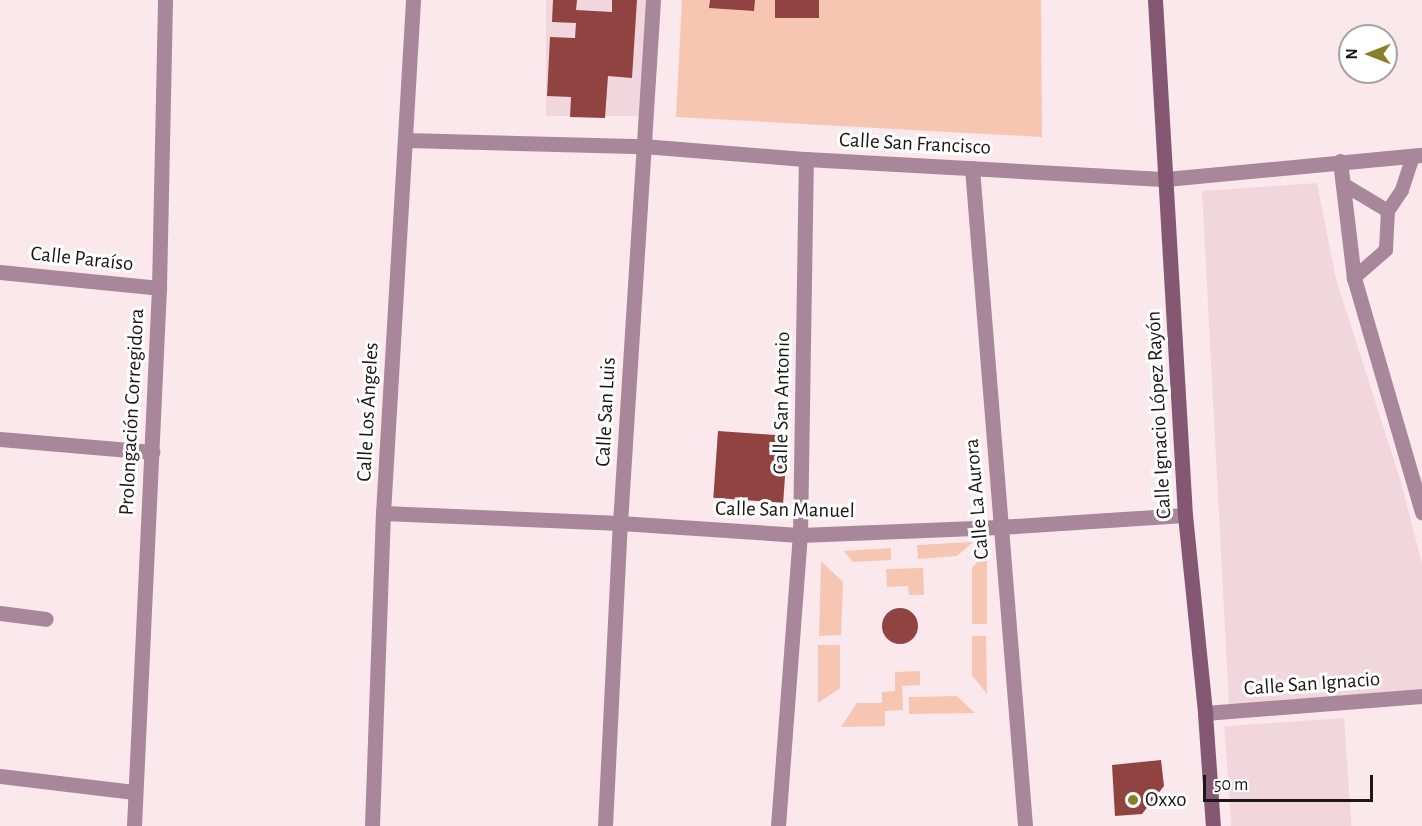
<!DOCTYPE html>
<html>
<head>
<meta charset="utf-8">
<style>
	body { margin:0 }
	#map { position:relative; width:1422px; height:826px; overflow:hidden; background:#fae8ec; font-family:"Alegreya Sans",sans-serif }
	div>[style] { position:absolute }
	.built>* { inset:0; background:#f1d7dd; transform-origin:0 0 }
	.green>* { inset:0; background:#f7c6b2 }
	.building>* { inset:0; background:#914342; transform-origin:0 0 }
	.round { border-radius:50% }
	.lane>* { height:14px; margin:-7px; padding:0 7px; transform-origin:7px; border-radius:7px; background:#a8879a }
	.street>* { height:15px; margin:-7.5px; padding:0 7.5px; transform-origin:7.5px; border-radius:7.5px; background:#a8879a }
	.secondary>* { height:15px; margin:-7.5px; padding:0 7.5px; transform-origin:7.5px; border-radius:7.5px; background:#845773 }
	.dots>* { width:16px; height:16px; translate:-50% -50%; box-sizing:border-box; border:3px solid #fff; border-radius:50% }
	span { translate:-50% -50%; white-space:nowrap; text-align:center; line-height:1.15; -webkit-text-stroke:6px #fff; paint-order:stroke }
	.street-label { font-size:21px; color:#1d1718 }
	.poi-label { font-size:21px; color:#1d1718 }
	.left { translate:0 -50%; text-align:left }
	.north { position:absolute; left:1338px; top:24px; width:60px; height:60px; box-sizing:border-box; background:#fff; border:2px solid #a5a2a3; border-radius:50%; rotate:270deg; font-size:16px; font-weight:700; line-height:24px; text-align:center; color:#1d1718 }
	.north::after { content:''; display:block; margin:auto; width:21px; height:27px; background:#888027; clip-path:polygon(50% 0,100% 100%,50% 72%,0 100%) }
	.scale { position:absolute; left:1203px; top:775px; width:170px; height:27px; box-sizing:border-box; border:3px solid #1d1718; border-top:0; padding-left:8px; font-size:18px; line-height:21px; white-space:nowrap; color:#1d1718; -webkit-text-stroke:4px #fff; paint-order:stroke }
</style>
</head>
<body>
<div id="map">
	<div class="built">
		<i style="left:546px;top:0;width:100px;height:116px"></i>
		<i style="clip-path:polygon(1317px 183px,1336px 279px,1401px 482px,1422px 564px,1422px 689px,1229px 705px,1202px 191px)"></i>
		<i style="left:1344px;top:718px;width:108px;height:120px;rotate:86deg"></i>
	</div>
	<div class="green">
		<i style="clip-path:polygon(682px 0,1041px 0,1042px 137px,676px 117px)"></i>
		<i style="clip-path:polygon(973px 542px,957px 556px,918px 559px,917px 545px)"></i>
		<i style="clip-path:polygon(891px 548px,891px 560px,853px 562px,844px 551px)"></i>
		<i style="clip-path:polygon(987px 551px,987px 624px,972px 624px,972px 568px)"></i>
		<i style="clip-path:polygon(821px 561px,843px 582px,841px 635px,819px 636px)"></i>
		<i style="clip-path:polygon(923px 568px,924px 595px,909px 595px,908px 586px,887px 587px,886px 569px)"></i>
		<i style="clip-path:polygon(972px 636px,986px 636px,987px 694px,972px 675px)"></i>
		<i style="clip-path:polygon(818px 645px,840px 645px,840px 688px,818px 703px)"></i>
		<i style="clip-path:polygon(920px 671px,920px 685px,902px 686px,903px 710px,885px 711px,885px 726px,841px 727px,857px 703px,882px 703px,882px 692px,895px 691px,895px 672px)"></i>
		<i style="clip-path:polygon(957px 696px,975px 713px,909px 714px,909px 697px)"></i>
	</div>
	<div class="building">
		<i style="clip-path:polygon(553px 0,577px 0,576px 10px,612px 12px,612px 0,637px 0,632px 78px,608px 76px,605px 118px,570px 117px,571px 97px,547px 96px,550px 37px,575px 38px,576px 23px,552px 22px)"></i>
		<i style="clip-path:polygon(710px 0,755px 0,754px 11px,709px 8px)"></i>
		<i style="left:775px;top:0;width:44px;height:18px"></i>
		<i style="left:718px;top:431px;width:70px;height:67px;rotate:4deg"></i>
		<i class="round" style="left:882px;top:608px;width:36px;height:36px"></i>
		<i style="clip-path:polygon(1161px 760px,1164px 786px,1142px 814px,1115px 816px,1112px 765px)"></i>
	</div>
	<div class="lane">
		<i style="left:1343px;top:184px;width:52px;rotate:31deg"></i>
		<i style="left:1388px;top:211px;width:39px;rotate:93deg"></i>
		<i style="left:1386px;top:250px;width:43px;rotate:138.8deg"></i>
		<i style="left:1388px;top:211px;width:25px;rotate:-56deg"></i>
		<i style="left:1402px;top:190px;width:36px;rotate:-72deg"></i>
	</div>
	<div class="street">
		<i style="left:406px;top:140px;width:237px;rotate:1.5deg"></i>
		<i style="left:643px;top:146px;width:164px;rotate:4.6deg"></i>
		<i style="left:806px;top:159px;width:361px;rotate:3.2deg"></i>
		<i style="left:1166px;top:179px;width:257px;rotate:-5.4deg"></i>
		<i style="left:1340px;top:161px;width:118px;rotate:83.2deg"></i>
		<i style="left:1354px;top:278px;width:244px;rotate:73.8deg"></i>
		<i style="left:972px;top:168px;width:660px;rotate:85.39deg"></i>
		<i style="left:0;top:272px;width:160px;rotate:5.7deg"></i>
		<i style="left:0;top:439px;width:153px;rotate:4.9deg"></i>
		<i style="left:383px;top:513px;width:237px;rotate:2.4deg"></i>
		<i style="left:620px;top:523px;width:180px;rotate:3.8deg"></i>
		<i style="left:800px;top:535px;width:200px;rotate:-2.3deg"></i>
		<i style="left:1000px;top:527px;width:185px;rotate:-3.7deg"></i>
		<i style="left:0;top:613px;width:46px;rotate:7.4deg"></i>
		<i style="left:1205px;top:713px;width:218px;rotate:-4.5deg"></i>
		<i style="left:0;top:776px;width:135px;rotate:6.8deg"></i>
		<i style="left:134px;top:826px;width:539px;rotate:-87.34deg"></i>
		<i style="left:159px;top:288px;width:288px;rotate:-88.8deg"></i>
		<i style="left:372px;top:826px;width:313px;rotate:-88deg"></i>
		<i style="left:383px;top:513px;width:514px;rotate:-86.65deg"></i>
		<i style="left:605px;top:826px;width:303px;rotate:-87.2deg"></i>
		<i style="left:620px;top:523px;width:524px;rotate:-86.39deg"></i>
		<i style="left:778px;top:826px;width:292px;rotate:-85.7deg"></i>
		<i style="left:800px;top:535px;width:376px;rotate:-89.1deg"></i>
	</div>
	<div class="secondary">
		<i style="left:1155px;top:0;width:516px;rotate:86.67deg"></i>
		<i style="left:1185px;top:515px;width:199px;rotate:84.2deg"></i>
		<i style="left:1205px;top:713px;width:113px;rotate:86deg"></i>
	</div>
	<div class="dots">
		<i style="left:1133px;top:800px;background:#888027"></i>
	</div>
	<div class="street-label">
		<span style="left:915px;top:144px;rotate:3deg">Calle San Francisco</span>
		<span style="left:82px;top:259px;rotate:6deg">Calle Paraíso</span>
		<span style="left:782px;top:403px;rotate:-89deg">Calle San Antonio</span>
		<span style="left:132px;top:412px;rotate:-87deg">Prolongación Corregidora</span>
		<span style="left:368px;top:412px;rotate:-87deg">Calle Los Ángeles</span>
		<span style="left:606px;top:412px;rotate:-87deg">Calle San Luis</span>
		<span style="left:1159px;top:415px;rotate:-93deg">Calle Ignacio López Rayón</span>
		<span style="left:977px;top:499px;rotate:-95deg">Calle La Aurora</span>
		<span style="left:785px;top:510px;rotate:1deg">Calle San Manuel</span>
		<span style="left:1312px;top:684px;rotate:-4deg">Calle San Ignacio</span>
	</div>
	<div class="poi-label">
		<span class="left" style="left:1145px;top:800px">Oxxo</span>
	</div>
	<div class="north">N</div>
	<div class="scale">50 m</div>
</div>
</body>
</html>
